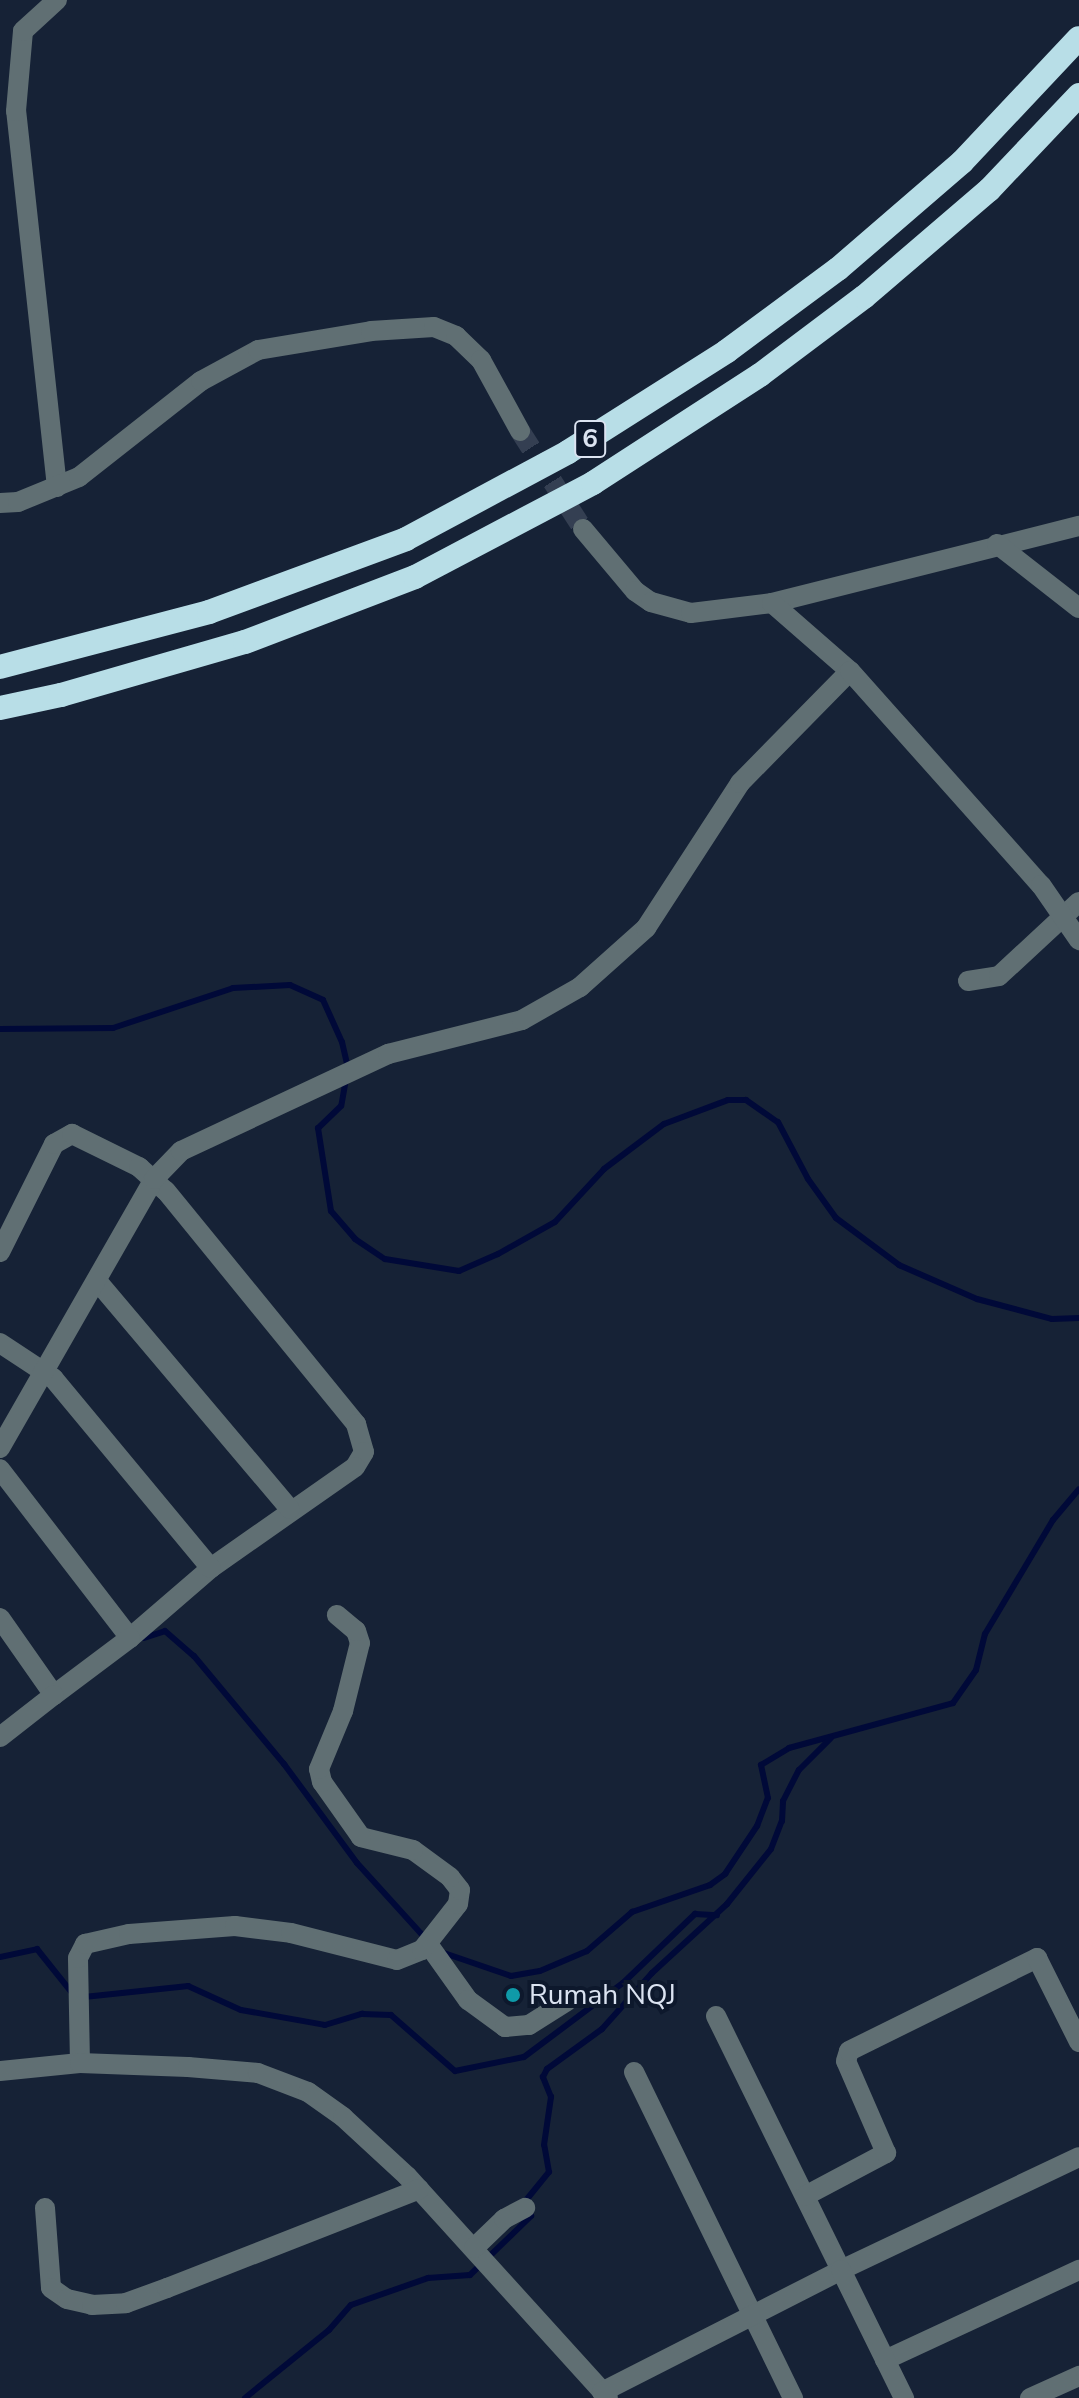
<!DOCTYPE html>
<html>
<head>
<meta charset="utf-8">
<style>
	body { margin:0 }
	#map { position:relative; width:1079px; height:2398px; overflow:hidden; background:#162236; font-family:"Nunito Sans",sans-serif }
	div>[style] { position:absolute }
	.stream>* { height:6px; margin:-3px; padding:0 3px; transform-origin:3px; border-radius:3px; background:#000938 }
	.minor-tunnel>* { height:20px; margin-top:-10px; transform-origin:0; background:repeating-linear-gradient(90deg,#343f52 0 20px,transparent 0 30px) }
	.minor>* { height:20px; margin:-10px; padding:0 10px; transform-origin:10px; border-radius:10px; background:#606f73 }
	.highway>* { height:24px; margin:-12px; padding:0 12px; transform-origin:12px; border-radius:12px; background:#b8dee7 }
	.dots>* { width:22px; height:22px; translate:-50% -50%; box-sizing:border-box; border:4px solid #0d182c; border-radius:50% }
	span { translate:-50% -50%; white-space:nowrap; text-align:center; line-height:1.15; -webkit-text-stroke:8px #0d182c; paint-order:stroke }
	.shield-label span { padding:2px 6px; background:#0d182c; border:2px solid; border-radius:6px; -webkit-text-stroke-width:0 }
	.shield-label { font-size:26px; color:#dbe3f1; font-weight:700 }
	.poi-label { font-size:28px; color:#dbe3f1 }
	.left { translate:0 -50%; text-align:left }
</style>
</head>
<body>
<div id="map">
	<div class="stream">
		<i style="left:0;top:1029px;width:113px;rotate:-0.5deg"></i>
		<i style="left:113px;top:1028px;width:126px;rotate:-18.4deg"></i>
		<i style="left:233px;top:988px;width:57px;rotate:-3deg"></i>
		<i style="left:290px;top:985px;width:36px;rotate:24deg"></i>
		<i style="left:323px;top:1000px;width:46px;rotate:65.7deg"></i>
		<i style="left:342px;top:1042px;width:27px;rotate:77deg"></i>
		<i style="left:346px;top:1079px;width:27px;rotate:100deg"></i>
		<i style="left:341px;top:1106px;width:32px;rotate:136deg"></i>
		<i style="left:318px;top:1128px;width:84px;rotate:81.1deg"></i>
		<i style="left:331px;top:1211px;width:37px;rotate:49deg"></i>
		<i style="left:355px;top:1239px;width:36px;rotate:34deg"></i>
		<i style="left:385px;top:1259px;width:75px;rotate:9.2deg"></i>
		<i style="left:459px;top:1271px;width:43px;rotate:-23.6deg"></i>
		<i style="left:498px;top:1254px;width:65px;rotate:-29.3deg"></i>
		<i style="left:555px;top:1222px;width:72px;rotate:-47.2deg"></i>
		<i style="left:604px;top:1169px;width:75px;rotate:-36.9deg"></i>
		<i style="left:664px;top:1124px;width:68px;rotate:-20.6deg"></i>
		<i style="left:728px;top:1100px;width:18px"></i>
		<i style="left:746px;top:1100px;width:39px;rotate:35deg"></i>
		<i style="left:778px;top:1122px;width:64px;rotate:62.2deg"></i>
		<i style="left:808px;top:1179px;width:48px;rotate:54.3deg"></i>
		<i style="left:836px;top:1218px;width:79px;rotate:36.7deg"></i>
		<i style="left:899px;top:1265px;width:85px;rotate:23.6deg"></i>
		<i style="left:977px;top:1299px;width:78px;rotate:14.9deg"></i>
		<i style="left:1052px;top:1319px;width:27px;rotate:-2deg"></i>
		<i style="left:144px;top:1638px;width:22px;rotate:-18deg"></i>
		<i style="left:165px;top:1631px;width:38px;rotate:41deg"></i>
		<i style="left:194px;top:1656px;width:141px;rotate:50.2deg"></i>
		<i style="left:284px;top:1764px;width:123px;rotate:53.6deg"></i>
		<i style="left:357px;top:1863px;width:103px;rotate:47.8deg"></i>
		<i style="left:444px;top:1953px;width:71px;rotate:18.9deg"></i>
		<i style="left:511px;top:1976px;width:29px;rotate:-10deg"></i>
		<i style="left:540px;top:1971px;width:51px;rotate:-23.1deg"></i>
		<i style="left:587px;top:1951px;width:60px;rotate:-40.9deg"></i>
		<i style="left:632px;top:1912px;width:83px;rotate:-19.1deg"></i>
		<i style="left:710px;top:1885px;width:19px;rotate:-36deg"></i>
		<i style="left:725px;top:1874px;width:58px;rotate:-56.3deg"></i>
		<i style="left:757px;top:1826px;width:30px;rotate:-69deg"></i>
		<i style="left:768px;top:1798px;width:34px;rotate:-102deg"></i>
		<i style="left:761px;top:1765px;width:33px;rotate:-31deg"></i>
		<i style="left:789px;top:1748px;width:170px;rotate:-15.3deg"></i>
		<i style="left:953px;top:1703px;width:40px;rotate:-55.1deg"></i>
		<i style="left:976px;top:1670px;width:37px;rotate:-76deg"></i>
		<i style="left:985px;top:1634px;width:133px;rotate:-59.2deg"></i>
		<i style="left:1053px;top:1520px;width:40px;rotate:-50deg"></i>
		<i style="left:0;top:1957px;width:38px;rotate:-12deg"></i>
		<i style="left:37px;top:1949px;width:58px;rotate:51.3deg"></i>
		<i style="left:84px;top:1997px;width:105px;rotate:-6deg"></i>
		<i style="left:188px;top:1986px;width:58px;rotate:24.4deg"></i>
		<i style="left:241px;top:2010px;width:85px;rotate:10.1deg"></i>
		<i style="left:325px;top:2025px;width:39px;rotate:-17deg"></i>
		<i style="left:362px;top:2014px;width:29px;rotate:2deg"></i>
		<i style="left:391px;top:2015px;width:85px;rotate:41.2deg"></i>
		<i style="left:455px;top:2071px;width:70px;rotate:-11.5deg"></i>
		<i style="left:524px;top:2057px;width:124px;rotate:-36.8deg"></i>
		<i style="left:623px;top:1983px;width:100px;rotate:-43.8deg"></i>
		<i style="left:695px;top:1914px;width:22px;rotate:3deg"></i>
		<i style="left:245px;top:2398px;width:108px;rotate:-39deg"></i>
		<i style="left:329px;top:2330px;width:33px;rotate:-49deg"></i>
		<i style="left:351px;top:2305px;width:82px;rotate:-19.3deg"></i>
		<i style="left:428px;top:2278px;width:42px;rotate:-4.1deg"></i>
		<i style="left:470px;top:2275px;width:85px;rotate:-44deg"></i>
		<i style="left:531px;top:2216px;width:17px;rotate:-103deg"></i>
		<i style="left:527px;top:2199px;width:35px;rotate:-51deg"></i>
		<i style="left:549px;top:2172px;width:27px;rotate:-100deg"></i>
		<i style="left:544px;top:2145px;width:49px;rotate:-81.7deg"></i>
		<i style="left:551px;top:2097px;width:22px;rotate:-112deg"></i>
		<i style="left:543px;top:2077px;width:9px;rotate:-63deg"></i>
		<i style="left:547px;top:2069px;width:68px;rotate:-36deg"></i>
		<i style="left:602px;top:2029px;width:75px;rotate:-48.2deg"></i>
		<i style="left:652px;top:1973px;width:102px;rotate:-42.6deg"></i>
		<i style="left:727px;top:1904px;width:70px;rotate:-51.3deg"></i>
		<i style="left:771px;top:1849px;width:30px;rotate:-69deg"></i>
		<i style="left:782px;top:1821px;width:20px;rotate:-87deg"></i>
		<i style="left:783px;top:1801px;width:35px;rotate:-63deg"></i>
		<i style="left:799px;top:1770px;width:45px;rotate:-45deg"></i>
	</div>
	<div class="minor-tunnel">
		<i style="left:520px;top:431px;width:117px;rotate:57.3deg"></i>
	</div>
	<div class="minor">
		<i style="left:57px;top:487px;width:378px;rotate:-96.2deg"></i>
		<i style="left:16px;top:111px;width:80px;rotate:-85deg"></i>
		<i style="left:23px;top:31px;width:46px;rotate:-42.4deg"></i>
		<i style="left:0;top:503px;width:18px;rotate:-3deg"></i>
		<i style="left:18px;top:502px;width:66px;rotate:-22.3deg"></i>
		<i style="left:79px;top:477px;width:155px;rotate:-38.2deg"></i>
		<i style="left:201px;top:381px;width:65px;rotate:-28.5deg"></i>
		<i style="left:258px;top:350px;width:115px;rotate:-9.5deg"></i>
		<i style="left:371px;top:331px;width:63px;rotate:-3.6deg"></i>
		<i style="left:434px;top:327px;width:24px;rotate:22deg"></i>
		<i style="left:456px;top:336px;width:35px;rotate:44deg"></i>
		<i style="left:481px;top:360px;width:81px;rotate:61.2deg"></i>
		<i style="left:583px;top:529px;width:81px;rotate:50deg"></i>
		<i style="left:635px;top:591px;width:19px;rotate:35deg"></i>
		<i style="left:651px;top:602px;width:41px;rotate:15.4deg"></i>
		<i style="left:691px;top:613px;width:82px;rotate:-7deg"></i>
		<i style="left:772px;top:603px;width:317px;rotate:-14.1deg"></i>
		<i style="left:997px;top:544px;width:104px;rotate:38deg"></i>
		<i style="left:772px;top:603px;width:103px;rotate:41.1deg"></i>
		<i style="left:968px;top:981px;width:31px;rotate:-9deg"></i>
		<i style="left:999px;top:976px;width:109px;rotate:-42.8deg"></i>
		<i style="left:0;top:1252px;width:121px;rotate:-63.4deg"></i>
		<i style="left:54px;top:1144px;width:21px;rotate:-29deg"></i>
		<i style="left:72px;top:1134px;width:75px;rotate:26.2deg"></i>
		<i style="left:139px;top:1167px;width:36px;rotate:42deg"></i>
		<i style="left:166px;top:1191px;width:301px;rotate:50.8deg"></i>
		<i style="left:356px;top:1424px;width:29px;rotate:74deg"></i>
		<i style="left:364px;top:1452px;width:17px;rotate:121deg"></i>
		<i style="left:355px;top:1467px;width:176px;rotate:145deg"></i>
		<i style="left:211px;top:1568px;width:107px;rotate:139.2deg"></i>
		<i style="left:130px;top:1638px;width:213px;rotate:-127.6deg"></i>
		<i style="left:98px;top:1282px;width:297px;rotate:49.8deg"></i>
		<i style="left:0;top:1343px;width:64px;rotate:33.4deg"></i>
		<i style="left:53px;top:1378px;width:247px;rotate:50.3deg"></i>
		<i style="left:0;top:1448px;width:310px;rotate:-60.2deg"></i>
		<i style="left:154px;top:1179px;width:39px;rotate:-46deg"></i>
		<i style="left:181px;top:1151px;width:229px;rotate:-25.1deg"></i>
		<i style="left:388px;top:1054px;width:138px;rotate:-14.2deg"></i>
		<i style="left:522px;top:1020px;width:67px;rotate:-29.6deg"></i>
		<i style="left:580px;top:987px;width:89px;rotate:-41.8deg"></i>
		<i style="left:646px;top:928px;width:173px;rotate:-57deg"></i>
		<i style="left:740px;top:783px;width:157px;rotate:-45.5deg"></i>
		<i style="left:850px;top:671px;width:287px;rotate:48.3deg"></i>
		<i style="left:1041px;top:885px;width:67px;rotate:55.4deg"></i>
		<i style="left:0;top:1618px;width:94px;rotate:55deg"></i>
		<i style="left:54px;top:1695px;width:95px;rotate:-36.9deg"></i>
		<i style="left:0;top:1737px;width:68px;rotate:-37.9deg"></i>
		<i style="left:428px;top:1944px;width:69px;rotate:54.5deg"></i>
		<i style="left:468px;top:2000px;width:46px;rotate:36.1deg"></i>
		<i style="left:505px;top:2027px;width:24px;rotate:-5deg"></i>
		<i style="left:529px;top:2025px;width:45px;rotate:-32.3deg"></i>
		<i style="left:716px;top:2016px;width:283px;rotate:63.8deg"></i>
		<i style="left:841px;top:2270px;width:263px;rotate:-25.4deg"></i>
		<i style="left:80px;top:2063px;width:105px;rotate:-91.1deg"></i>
		<i style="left:78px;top:1958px;width:16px;rotate:-63deg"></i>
		<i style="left:85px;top:1944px;width:45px;rotate:-12.8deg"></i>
		<i style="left:129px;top:1934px;width:106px;rotate:-4.3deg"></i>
		<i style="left:235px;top:1926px;width:56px;rotate:7.1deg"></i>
		<i style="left:291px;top:1933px;width:109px;rotate:14.3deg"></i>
		<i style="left:397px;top:1960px;width:27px;rotate:-22deg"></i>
		<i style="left:422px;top:1950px;width:58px;rotate:-52deg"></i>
		<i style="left:458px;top:1904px;width:14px;rotate:-82deg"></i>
		<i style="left:460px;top:1890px;width:16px;rotate:-128deg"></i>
		<i style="left:450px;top:1877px;width:46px;rotate:-143.9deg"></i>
		<i style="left:413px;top:1850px;width:54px;rotate:-166deg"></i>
		<i style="left:361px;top:1837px;width:67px;rotate:-125.3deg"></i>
		<i style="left:322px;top:1782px;width:13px;rotate:-103deg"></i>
		<i style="left:319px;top:1769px;width:63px;rotate:-67.5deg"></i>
		<i style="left:343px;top:1711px;width:70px;rotate:-76deg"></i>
		<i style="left:360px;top:1643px;width:13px;rotate:-108deg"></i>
		<i style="left:356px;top:1631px;width:25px;rotate:-140deg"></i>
		<i style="left:0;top:2071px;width:80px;rotate:-5.7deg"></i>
		<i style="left:80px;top:2063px;width:108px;rotate:2.1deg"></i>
		<i style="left:188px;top:2067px;width:70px;rotate:4.9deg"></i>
		<i style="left:258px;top:2073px;width:53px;rotate:20.8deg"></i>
		<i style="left:308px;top:2092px;width:43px;rotate:35.5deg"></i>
		<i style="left:343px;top:2117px;width:87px;rotate:42.7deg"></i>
		<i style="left:407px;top:2176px;width:299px;rotate:47.8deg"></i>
		<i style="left:634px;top:2072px;width:363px;rotate:64deg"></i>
		<i style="left:805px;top:2196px;width:92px;rotate:-28deg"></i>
		<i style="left:886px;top:2153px;width:100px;rotate:-113.5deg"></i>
		<i style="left:846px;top:2061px;width:10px;rotate:-73deg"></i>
		<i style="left:849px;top:2051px;width:210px;rotate:-26.3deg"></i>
		<i style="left:1037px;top:1958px;width:94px;rotate:63.4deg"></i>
		<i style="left:45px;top:2208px;width:80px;rotate:85.7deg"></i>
		<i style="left:51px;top:2288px;width:19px;rotate:35deg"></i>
		<i style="left:67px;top:2299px;width:26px;rotate:13deg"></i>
		<i style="left:92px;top:2305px;width:34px;rotate:-3deg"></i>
		<i style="left:126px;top:2303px;width:44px;rotate:-20.1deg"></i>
		<i style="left:167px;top:2288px;width:271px;rotate:-21.4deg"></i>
		<i style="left:474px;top:2248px;width:42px;rotate:-44deg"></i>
		<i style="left:504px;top:2219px;width:24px;rotate:-28deg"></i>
		<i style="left:885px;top:2360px;width:214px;rotate:-24.9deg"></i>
		<i style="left:602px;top:2392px;width:268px;rotate:-27deg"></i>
		<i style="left:841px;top:2270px;width:143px;rotate:63.8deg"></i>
		<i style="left:1030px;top:2398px;width:54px;rotate:-24.2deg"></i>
	</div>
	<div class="highway">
		<i style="left:0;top:667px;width:216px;rotate:-14.7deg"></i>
		<i style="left:209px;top:612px;width:210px;rotate:-20.3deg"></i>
		<i style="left:406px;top:539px;width:184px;rotate:-28.2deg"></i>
		<i style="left:568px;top:452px;width:188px;rotate:-32.4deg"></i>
		<i style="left:727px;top:351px;width:138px;rotate:-36.5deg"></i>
		<i style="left:838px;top:269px;width:164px;rotate:-40.8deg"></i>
		<i style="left:962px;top:162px;width:170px;rotate:-46.7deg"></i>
		<i style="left:0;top:708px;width:62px;rotate:-12deg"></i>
		<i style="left:61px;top:695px;width:191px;rotate:-16.1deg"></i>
		<i style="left:245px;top:642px;width:182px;rotate:-20.9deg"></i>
		<i style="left:415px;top:577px;width:201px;rotate:-27.8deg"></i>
		<i style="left:593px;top:483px;width:199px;rotate:-32.9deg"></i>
		<i style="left:760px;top:375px;width:130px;rotate:-36.9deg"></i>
		<i style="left:864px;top:297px;width:165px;rotate:-40.6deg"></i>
		<i style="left:989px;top:190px;width:131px;rotate:-46.5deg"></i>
	</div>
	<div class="dots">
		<i style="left:513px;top:1995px;background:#0f9aa8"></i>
	</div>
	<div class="shield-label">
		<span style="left:590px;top:439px">6</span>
	</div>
	<div class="poi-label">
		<span class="left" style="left:529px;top:1995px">Rumah NQJ</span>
	</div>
</div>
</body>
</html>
